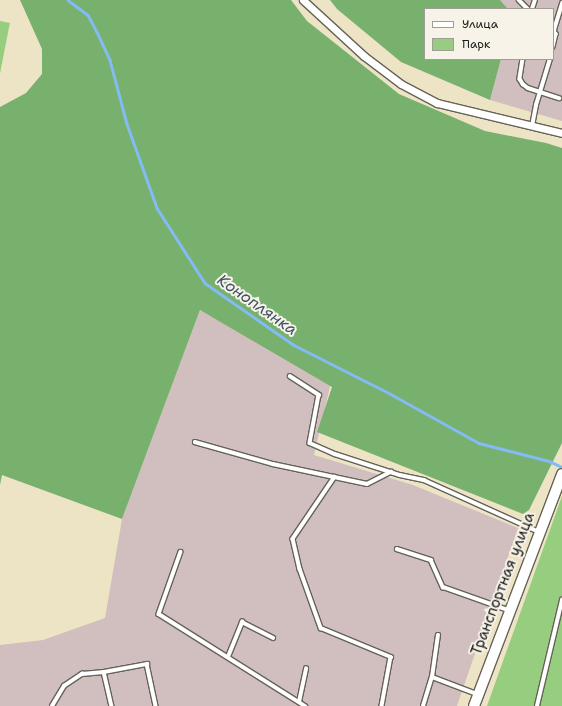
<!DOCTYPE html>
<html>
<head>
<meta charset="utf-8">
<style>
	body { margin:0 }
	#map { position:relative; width:562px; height:706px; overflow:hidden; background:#ede3c5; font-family:"Shantell Sans",sans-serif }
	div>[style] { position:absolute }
	.industrial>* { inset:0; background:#d1bfbf }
	.green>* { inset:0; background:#96cd7f; transform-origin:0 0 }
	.forest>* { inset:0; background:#78b06e }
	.stream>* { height:2.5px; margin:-1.25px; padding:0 1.25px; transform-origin:1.25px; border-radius:1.25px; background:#83bcf4 }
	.roads { filter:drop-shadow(1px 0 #656257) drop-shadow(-1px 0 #656257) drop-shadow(0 1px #656257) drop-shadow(0 -1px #656257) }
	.lane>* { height:3.5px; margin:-1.75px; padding:0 1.75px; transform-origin:1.75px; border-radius:1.75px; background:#fff }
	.street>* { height:7px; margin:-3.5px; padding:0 3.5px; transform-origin:3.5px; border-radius:3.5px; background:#fff }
	.secondary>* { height:10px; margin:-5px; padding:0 5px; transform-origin:5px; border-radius:5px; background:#fff }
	span { translate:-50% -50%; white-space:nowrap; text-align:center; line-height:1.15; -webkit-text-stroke:4px #f7f3e8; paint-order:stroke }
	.street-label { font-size:15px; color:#1c1c1c }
	.water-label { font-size:16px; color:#405468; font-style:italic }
	.legend { position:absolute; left:424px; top:8px; width:130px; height:52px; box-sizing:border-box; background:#f7f3e8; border:1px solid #9f9d96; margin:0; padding:5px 7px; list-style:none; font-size:12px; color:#1c1c1c }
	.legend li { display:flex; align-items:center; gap:8px; height:20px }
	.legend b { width:20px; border:1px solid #9f9d96 }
</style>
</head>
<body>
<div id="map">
	<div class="industrial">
		<i style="clip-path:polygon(500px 0,562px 0,562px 121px,490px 100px,501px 59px,553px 59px,553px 9px,508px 9px)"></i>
		<i style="clip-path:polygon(200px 310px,331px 382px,314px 455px,413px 485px,518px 528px,457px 706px,0 706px,0 645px,43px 640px,105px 618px,122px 519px)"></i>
	</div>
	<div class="green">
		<i style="left:0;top:21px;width:10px;height:62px;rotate:11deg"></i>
		<i style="clip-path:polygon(562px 496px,562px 706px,487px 706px)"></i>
	</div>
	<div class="forest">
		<i style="clip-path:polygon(20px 0,291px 0,307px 21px,399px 94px,485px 131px,546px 143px,562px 148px,562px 443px,529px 510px,523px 514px,317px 432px,332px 387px,200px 310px,122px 519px,2px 475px,0 485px,0 107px,26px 93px,42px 74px,42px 49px)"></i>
		<i style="clip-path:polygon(330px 0,500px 0,508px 9px,425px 9px,425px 59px,501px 59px,490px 100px,401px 62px,337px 9px)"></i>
	</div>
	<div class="stream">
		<i style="left:68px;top:0;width:25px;rotate:37deg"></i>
		<i style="left:88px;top:15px;width:19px;rotate:62deg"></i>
		<i style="left:97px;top:32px;width:31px;rotate:65deg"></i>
		<i style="left:110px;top:60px;width:66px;rotate:75.1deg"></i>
		<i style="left:127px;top:124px;width:89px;rotate:70.3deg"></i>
		<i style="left:157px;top:208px;width:89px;rotate:57.4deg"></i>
		<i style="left:205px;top:283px;width:108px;rotate:34.9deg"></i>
		<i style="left:294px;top:345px;width:106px;rotate:26.8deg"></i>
		<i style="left:389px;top:393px;width:103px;rotate:29.1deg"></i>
		<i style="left:479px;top:443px;width:72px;rotate:14.4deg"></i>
		<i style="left:549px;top:461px;width:14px;rotate:25deg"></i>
	</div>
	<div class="roads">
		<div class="lane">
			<i style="left:519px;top:0;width:13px;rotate:45deg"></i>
			<i style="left:532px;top:9px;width:9px;rotate:-72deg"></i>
			<i style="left:553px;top:30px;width:5px;rotate:53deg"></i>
			<i style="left:556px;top:34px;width:13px;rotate:103deg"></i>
			<i style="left:554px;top:30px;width:28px;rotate:-73deg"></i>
			<i style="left:523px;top:59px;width:20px;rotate:99deg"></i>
			<i style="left:520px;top:79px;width:6px;rotate:59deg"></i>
			<i style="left:523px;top:84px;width:6px;rotate:39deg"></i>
			<i style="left:528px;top:88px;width:33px;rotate:18deg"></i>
			<i style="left:532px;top:126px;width:21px;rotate:-79deg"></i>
			<i style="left:536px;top:105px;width:48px;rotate:-73.1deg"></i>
			<i style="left:290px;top:376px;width:35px;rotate:33deg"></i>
			<i style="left:319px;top:395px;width:49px;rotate:100.6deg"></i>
			<i style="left:310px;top:443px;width:27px;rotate:24deg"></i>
			<i style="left:335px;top:454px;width:68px;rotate:17.9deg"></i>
			<i style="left:400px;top:475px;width:25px;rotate:12deg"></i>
			<i style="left:424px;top:480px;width:126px;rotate:24.3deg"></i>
			<i style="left:195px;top:442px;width:81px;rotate:15.8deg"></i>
			<i style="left:273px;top:464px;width:96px;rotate:12deg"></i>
			<i style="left:367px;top:484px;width:27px;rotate:-27deg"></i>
			<i style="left:335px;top:477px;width:75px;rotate:124.1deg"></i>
			<i style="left:293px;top:539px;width:31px;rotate:77deg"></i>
			<i style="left:300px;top:569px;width:63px;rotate:70.4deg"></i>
			<i style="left:321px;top:628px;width:76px;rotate:22.5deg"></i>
			<i style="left:391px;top:657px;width:50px;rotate:100.4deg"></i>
			<i style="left:397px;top:549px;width:36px;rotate:18deg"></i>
			<i style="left:431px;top:560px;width:30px;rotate:66deg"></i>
			<i style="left:443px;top:587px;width:69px;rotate:19.5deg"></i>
			<i style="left:181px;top:552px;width:66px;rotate:109.5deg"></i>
			<i style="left:159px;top:614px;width:173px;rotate:32.2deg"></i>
			<i style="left:228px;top:657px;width:38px;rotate:-68deg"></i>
			<i style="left:242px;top:622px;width:35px;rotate:27deg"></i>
			<i style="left:104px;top:672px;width:44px;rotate:-10.5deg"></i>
			<i style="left:147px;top:664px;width:43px;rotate:77.9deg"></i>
			<i style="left:432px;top:677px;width:42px;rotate:-81.9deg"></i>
			<i style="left:299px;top:702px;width:34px;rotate:-78deg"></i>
			<i style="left:52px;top:706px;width:23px;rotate:-59deg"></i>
			<i style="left:64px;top:686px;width:22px;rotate:-34deg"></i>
			<i style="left:82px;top:674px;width:22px;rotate:-5deg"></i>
			<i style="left:104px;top:672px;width:35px;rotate:77deg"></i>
			<i style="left:423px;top:706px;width:30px;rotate:-73deg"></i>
			<i style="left:432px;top:677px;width:48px;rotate:20.7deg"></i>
			<i style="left:537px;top:706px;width:109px;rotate:-76.7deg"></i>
		</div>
		<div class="street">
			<i style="left:303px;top:0;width:83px;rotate:42.6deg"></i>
			<i style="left:364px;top:56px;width:46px;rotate:37.1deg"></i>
			<i style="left:401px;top:84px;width:41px;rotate:27.8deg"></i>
			<i style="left:437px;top:103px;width:129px;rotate:13.5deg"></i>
		</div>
		<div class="secondary">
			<i style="left:474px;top:706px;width:248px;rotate:-69.2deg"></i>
		</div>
	</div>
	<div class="street-label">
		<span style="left:503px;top:584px;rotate:-69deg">Транспортная улица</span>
	</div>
	<div class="water-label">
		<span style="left:257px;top:305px;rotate:35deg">Коноплянка</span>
	</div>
	<ul class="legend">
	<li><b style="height:5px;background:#fff"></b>Улица</li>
	<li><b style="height:11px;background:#96cd7f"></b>Парк</li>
	</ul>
</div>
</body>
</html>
